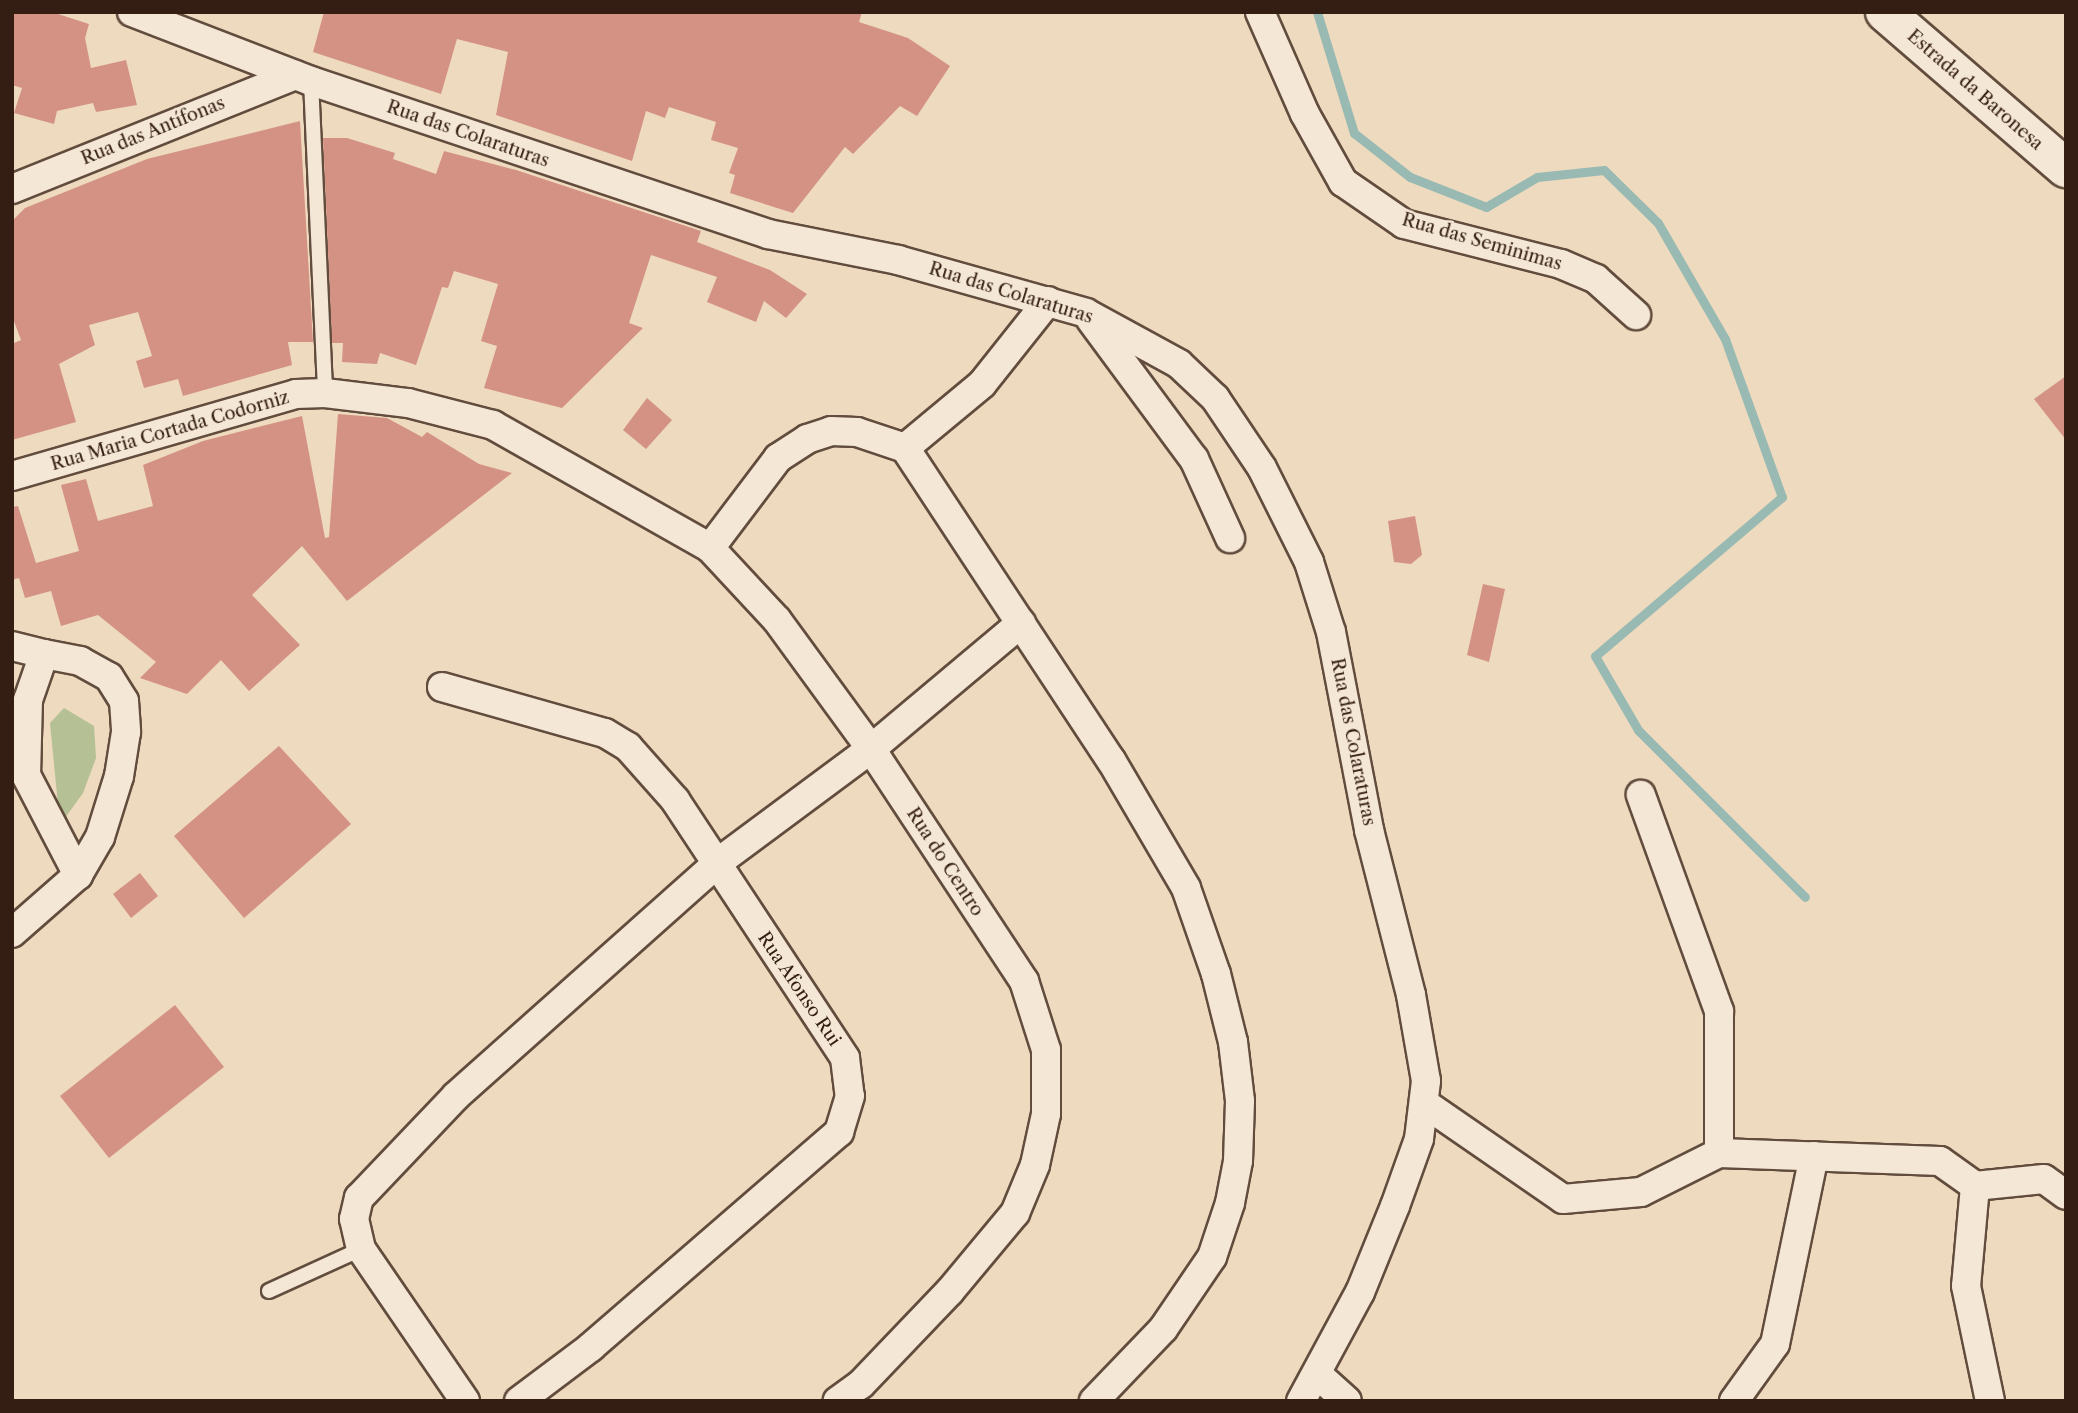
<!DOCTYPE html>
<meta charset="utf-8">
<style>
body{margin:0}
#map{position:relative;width:2078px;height:1413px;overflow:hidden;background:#eedabe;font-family:"Libre Caslon Text",serif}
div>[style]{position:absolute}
.green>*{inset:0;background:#b5c094}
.stream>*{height:9px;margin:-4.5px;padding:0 4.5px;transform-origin:4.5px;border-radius:4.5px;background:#99bab3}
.building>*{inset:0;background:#d49285}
.roads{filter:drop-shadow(2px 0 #624c3d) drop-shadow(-2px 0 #624c3d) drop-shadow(0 2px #624c3d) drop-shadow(0 -2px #624c3d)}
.service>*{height:14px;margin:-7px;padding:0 7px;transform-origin:7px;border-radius:7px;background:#f4e7d5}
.minor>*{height:28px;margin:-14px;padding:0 14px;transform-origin:14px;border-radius:14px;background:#f4e7d5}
.secondary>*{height:38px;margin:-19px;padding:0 19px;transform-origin:19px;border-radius:19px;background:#f4e7d5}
span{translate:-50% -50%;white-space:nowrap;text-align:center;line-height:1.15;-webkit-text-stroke:5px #f4e7d5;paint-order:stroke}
.street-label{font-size:18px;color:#341d12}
.frame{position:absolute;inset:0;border:14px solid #341d12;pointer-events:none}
</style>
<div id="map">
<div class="green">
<div style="clip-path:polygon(64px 708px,94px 726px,96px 758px,83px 793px,60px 825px,50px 723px)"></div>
</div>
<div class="stream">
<div style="left:1317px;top:12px;width:127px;rotate:73deg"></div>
<div style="left:1354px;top:133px;width:71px;rotate:38.2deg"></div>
<div style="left:1410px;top:177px;width:82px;rotate:21.5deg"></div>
<div style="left:1486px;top:207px;width:59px;rotate:-30.5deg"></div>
<div style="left:1537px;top:177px;width:67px;rotate:-6deg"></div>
<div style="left:1604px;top:170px;width:76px;rotate:44.5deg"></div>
<div style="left:1658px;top:223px;width:134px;rotate:60deg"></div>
<div style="left:1725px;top:339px;width:168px;rotate:70.2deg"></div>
<div style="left:1782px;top:497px;width:245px;rotate:139.6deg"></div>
<div style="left:1595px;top:656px;width:86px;rotate:59.8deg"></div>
<div style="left:1638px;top:730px;width:236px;rotate:45deg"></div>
</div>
<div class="building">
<div style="clip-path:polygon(12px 12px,52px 12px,89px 24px,85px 38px,91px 68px,126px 60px,137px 105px,96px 112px,93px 103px,57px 111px,54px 124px,14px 113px,22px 88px,12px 85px)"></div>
<div style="clip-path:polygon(324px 12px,862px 12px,859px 22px,908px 38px,950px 66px,917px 116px,900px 106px,853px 154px,845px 147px,793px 213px,730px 193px,735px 175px,729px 173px,738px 148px,711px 140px,716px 122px,669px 107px,665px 118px,646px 111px,632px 161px,496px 115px,508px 52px,457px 39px,441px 94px,313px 52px)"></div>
<div style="clip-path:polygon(300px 121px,313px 342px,288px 342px,292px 365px,183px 396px,178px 379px,144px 388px,136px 361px,152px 356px,138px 312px,89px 325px,95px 345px,59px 364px,76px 422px,12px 440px,12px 344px,21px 340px,12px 316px,12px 221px,25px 208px,147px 159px)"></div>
<div style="clip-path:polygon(323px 138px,347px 138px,395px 153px,393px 159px,436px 174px,444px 151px,516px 170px,701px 231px,697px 242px,770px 270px,807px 294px,786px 318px,764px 301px,756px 322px,707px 302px,717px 277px,651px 255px,629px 323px,643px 328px,562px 408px,484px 388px,497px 346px,481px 341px,498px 284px,454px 271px,448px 288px,442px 287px,416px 365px,380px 353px,377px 364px,342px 362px,343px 343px,332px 343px)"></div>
<div style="clip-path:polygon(2066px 376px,2066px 440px,2034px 399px)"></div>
<div style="clip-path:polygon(647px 398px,672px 420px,646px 449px,623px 430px)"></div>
<div style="clip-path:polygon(338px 414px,387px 418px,422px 437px,427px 432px,479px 464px,512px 473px,347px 601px,302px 546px,252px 595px,300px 645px,249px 691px,221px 660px,187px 694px,140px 678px,156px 662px,98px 615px,61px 626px,51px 591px,25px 598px,19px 578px,12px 580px,12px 507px,18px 506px,36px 563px,79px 551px,61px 485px,86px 479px,98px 521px,153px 506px,143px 465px,203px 441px,302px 416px,325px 538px,329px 537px)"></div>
<div style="clip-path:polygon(1415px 516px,1422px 555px,1411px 564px,1394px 562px,1388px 521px)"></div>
<div style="clip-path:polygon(1483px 584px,1505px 589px,1489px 662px,1467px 655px)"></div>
<div style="clip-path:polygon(279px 746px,351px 824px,244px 918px,174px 836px)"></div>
<div style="clip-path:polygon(140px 873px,158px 896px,131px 918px,113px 894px)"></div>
<div style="clip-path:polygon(175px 1005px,224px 1067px,109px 1158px,60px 1096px)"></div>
</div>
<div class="roads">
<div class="service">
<div style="left:311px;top:81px;width:312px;rotate:87.4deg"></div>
<div style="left:269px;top:1291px;width:101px;rotate:-24.5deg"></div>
</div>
<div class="minor">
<div style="left:132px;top:12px;width:192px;rotate:21.1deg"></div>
<div style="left:311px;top:81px;width:482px;rotate:18.5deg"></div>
<div style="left:768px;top:234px;width:133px;rotate:11.3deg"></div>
<div style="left:898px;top:260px;width:195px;rotate:15.7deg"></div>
<div style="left:1086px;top:313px;width:106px;rotate:28.7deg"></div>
<div style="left:1179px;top:364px;width:50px;rotate:43.4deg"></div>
<div style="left:1215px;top:398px;width:84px;rotate:56.1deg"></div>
<div style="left:1262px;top:468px;width:105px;rotate:63.4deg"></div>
<div style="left:1309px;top:562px;width:73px;rotate:72.6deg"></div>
<div style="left:1331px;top:632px;width:202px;rotate:79.1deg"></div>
<div style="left:1369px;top:830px;width:170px;rotate:75.7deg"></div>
<div style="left:1411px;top:995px;width:87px;rotate:80.1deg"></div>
<div style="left:1426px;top:1081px;width:58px;rotate:96.9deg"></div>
<div style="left:1419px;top:1139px;width:71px;rotate:109.7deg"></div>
<div style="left:1395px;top:1206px;width:93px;rotate:112.1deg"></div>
<div style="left:1360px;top:1292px;width:124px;rotate:118.4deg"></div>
<div style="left:1260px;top:12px;width:111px;rotate:66.2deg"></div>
<div style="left:1305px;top:114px;width:78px;rotate:60.8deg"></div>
<div style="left:1343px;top:182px;width:74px;rotate:34.5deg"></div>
<div style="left:1404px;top:224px;width:162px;rotate:14.3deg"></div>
<div style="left:1561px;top:264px;width:38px;rotate:23deg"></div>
<div style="left:1596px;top:279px;width:54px;rotate:42deg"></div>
<div style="left:12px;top:189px;width:305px;rotate:-21.9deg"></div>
<div style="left:1091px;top:320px;width:173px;rotate:53.5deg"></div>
<div style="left:1194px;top:459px;width:87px;rotate:65.5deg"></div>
<div style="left:905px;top:448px;width:100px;rotate:-39.7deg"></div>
<div style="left:982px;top:384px;width:106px;rotate:-51.5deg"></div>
<div style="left:12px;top:476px;width:296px;rotate:-16.1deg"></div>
<div style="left:296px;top:394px;width:29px;rotate:-2deg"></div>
<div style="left:325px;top:393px;width:84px;rotate:6.9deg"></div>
<div style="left:408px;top:403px;width:88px;rotate:14.5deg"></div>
<div style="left:493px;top:425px;width:249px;rotate:29.5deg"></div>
<div style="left:710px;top:548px;width:98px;rotate:47.1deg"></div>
<div style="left:777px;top:620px;width:160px;rotate:53.9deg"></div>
<div style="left:871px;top:749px;width:278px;rotate:56.6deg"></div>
<div style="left:1024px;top:981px;width:72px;rotate:72.3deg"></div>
<div style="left:1046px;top:1050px;width:64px;rotate:90deg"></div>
<div style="left:1046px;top:1114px;width:52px;rotate:102.2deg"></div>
<div style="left:1035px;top:1165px;width:52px;rotate:112.6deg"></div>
<div style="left:1015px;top:1213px;width:102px;rotate:129.8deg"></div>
<div style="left:950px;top:1291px;width:129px;rotate:133.7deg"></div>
<div style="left:861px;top:1384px;width:29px;rotate:144deg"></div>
<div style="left:710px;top:548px;width:113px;rotate:-52.9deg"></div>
<div style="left:778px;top:458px;width:35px;rotate:-33deg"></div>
<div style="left:807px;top:439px;width:25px;rotate:-18deg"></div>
<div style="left:831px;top:431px;width:26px;rotate:2deg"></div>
<div style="left:857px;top:432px;width:51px;rotate:18.4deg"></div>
<div style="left:905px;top:448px;width:374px;rotate:56.6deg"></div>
<div style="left:1111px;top:760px;width:148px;rotate:59.6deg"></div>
<div style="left:1186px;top:888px;width:91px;rotate:70.8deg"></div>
<div style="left:1216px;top:974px;width:70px;rotate:76deg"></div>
<div style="left:1233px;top:1042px;width:59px;rotate:83.2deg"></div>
<div style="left:1240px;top:1101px;width:60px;rotate:91.9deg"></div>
<div style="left:1238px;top:1161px;width:43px;rotate:100.8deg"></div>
<div style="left:1230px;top:1203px;width:57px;rotate:108.4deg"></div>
<div style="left:1212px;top:1257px;width:87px;rotate:124.2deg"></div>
<div style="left:1163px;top:1329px;width:100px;rotate:133.8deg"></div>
<div style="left:12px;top:646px;width:33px;rotate:14deg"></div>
<div style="left:44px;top:654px;width:49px;rotate:109.2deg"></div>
<div style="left:28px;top:700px;width:75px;rotate:91.5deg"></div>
<div style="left:26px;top:775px;width:113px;rotate:62.5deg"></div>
<div style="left:78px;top:875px;width:88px;rotate:138.7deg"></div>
<div style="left:44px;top:654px;width:37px;rotate:11deg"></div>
<div style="left:80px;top:661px;width:33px;rotate:29deg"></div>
<div style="left:109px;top:677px;width:28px;rotate:58deg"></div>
<div style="left:124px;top:701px;width:31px;rotate:86deg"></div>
<div style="left:126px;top:732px;width:45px;rotate:99deg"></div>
<div style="left:119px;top:776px;width:64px;rotate:107.3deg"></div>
<div style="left:100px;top:837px;width:44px;rotate:120.1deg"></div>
<div style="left:442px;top:687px;width:169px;rotate:15.8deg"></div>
<div style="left:605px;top:733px;width:27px;rotate:31deg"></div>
<div style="left:628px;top:747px;width:71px;rotate:48.4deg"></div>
<div style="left:675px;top:800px;width:309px;rotate:56.6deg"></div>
<div style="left:845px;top:1058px;width:38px;rotate:83deg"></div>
<div style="left:850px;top:1096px;width:38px;rotate:107deg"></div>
<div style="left:839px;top:1132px;width:328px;rotate:139.1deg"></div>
<div style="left:591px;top:1347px;width:90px;rotate:143.1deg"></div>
<div style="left:1424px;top:1103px;width:169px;rotate:34.6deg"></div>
<div style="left:1563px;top:1199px;width:78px;rotate:-5.1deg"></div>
<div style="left:1641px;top:1192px;width:87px;rotate:-26.6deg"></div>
<div style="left:1719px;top:1153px;width:142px;rotate:-90deg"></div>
<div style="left:1719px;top:1011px;width:230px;rotate:-109.9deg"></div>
<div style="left:1719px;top:1153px;width:221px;rotate:2.1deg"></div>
<div style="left:1940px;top:1161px;width:43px;rotate:35.5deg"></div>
<div style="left:1975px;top:1186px;width:69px;rotate:-5.8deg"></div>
<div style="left:2044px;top:1179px;width:27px;rotate:36deg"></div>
<div style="left:1975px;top:1186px;width:100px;rotate:95.1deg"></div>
<div style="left:1966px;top:1286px;width:117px;rotate:78.2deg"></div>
<div style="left:1317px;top:1374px;width:40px;rotate:42deg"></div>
<div style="left:465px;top:1401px;width:184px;rotate:-124.4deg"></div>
<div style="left:361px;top:1249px;width:31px;rotate:-103deg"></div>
<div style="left:354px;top:1219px;width:22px;rotate:-77deg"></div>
<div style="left:359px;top:1198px;width:141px;rotate:-46.4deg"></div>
<div style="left:456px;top:1096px;width:348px;rotate:-41.7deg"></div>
<div style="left:716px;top:864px;width:193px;rotate:-36.6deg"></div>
<div style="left:871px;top:749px;width:196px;rotate:-40deg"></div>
<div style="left:1734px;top:1401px;width:70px;rotate:-54.3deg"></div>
<div style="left:1775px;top:1344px;width:192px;rotate:-78.3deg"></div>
</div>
<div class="secondary">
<div style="left:1885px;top:12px;width:239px;rotate:40.8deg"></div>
</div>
</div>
<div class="street-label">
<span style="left:1975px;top:90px;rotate:41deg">Estrada da Baronesa</span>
<span style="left:153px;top:131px;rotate:-22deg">Rua das Antífonas</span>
<span style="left:468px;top:134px;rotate:19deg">Rua das Colaraturas</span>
<span style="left:1482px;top:242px;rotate:16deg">Rua das Seminimas</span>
<span style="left:1011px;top:293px;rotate:17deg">Rua das Colaraturas</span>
<span style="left:170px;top:431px;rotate:-16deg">Rua Maria Cortada Codorniz</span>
<span style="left:1353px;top:742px;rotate:79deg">Rua das Colaraturas</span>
<span style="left:945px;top:862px;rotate:57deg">Rua do Centro</span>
<span style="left:799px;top:989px;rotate:56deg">Rua Afonso Rui</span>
</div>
<div class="frame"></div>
</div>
